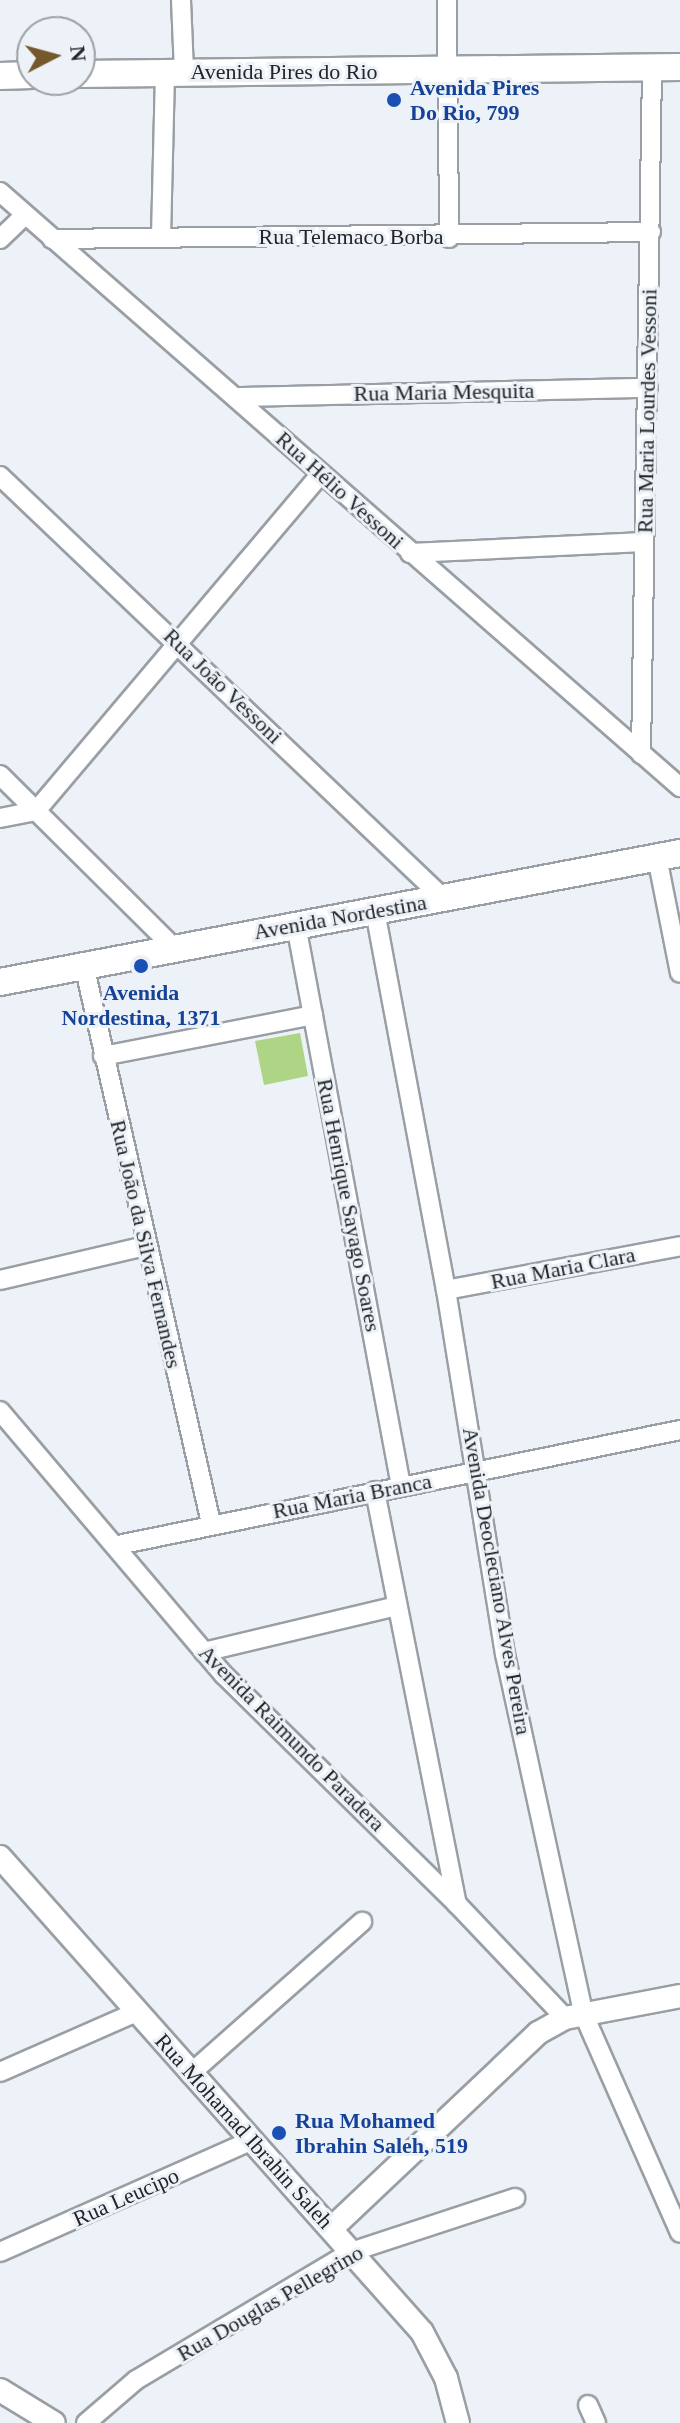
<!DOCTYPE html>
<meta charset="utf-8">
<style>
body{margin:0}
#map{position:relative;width:680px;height:2423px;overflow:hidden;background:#ecf2f7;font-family:"Times New Roman",serif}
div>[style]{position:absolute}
.green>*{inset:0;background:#aed485}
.roads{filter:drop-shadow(2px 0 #999fa4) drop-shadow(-2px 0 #999fa4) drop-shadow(0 2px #999fa4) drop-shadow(0 -2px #999fa4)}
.minor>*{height:18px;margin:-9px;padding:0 9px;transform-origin:9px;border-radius:9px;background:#fff}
.tertiary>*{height:22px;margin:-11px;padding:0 11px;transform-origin:11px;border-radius:11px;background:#fff}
.secondary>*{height:26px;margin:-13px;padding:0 13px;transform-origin:13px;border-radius:13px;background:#fff}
.dots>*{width:22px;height:22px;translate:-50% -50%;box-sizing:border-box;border:4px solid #ecf2f7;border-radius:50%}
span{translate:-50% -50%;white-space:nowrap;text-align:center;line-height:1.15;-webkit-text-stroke:6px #ecf2f7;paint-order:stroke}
.street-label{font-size:22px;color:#232527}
.transit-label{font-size:22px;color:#164399;font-weight:700}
.left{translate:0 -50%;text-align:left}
.north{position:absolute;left:16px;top:16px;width:80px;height:80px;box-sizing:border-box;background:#ecf2f7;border:2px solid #9ca0a4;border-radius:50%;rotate:84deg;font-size:22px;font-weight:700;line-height:32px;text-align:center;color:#232527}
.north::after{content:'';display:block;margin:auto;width:28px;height:36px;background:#75592c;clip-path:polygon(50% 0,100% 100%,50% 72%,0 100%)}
</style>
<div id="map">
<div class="green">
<div style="clip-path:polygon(300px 1033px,308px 1076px,264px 1085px,255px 1041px)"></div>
</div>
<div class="roads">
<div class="minor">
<div style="left:181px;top:0;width:72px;rotate:87.6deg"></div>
<div style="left:447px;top:0;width:238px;rotate:89.5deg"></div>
<div style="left:0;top:192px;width:904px;rotate:41.19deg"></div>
<div style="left:161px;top:237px;width:164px;rotate:-88.6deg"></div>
<div style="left:0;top:239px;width:35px;rotate:-44deg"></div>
<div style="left:52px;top:239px;width:599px;rotate:-0.67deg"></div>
<div style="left:239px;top:397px;width:409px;rotate:-1.3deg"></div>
<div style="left:0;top:476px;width:613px;rotate:43.61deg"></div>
<div style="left:410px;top:553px;width:234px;rotate:-2.7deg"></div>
<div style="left:641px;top:754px;width:686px;rotate:-89.08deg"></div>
<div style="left:0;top:775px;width:244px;rotate:44.8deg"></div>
<div style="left:0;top:818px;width:37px;rotate:-11deg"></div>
<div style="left:36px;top:811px;width:441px;rotate:-49.8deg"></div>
<div style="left:657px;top:857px;width:118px;rotate:78.8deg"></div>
<div style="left:375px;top:911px;width:386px;rotate:79.4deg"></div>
<div style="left:446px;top:1290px;width:369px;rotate:80.8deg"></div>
<div style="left:505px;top:1654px;width:370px;rotate:77.7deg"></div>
<div style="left:584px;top:2015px;width:238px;rotate:66.2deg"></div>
<div style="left:296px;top:925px;width:571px;rotate:79.4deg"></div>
<div style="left:84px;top:965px;width:572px;rotate:77.18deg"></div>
<div style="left:103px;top:1056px;width:214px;rotate:-11deg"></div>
<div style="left:0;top:1280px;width:149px;rotate:-13.2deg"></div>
<div style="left:446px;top:1290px;width:238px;rotate:-10.6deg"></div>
<div style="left:0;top:1411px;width:346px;rotate:49.7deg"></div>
<div style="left:224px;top:1675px;width:327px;rotate:44.5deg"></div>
<div style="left:457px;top:1904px;width:157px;rotate:46.5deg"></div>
<div style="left:375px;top:1491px;width:421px;rotate:78.8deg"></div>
<div style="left:118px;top:1545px;width:574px;rotate:-11.56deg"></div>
<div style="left:204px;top:1652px;width:198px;rotate:-13.4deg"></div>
<div style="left:0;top:2072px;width:150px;rotate:-23.7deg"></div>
<div style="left:190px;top:2074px;width:230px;rotate:-41.5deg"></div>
<div style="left:0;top:2252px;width:274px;rotate:-23.9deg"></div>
<div style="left:588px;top:2405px;width:20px;rotate:66deg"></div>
<div style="left:86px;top:2423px;width:66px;rotate:-40.7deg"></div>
<div style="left:136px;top:2380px;width:250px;rotate:-30.8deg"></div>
<div style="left:351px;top:2252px;width:173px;rotate:-18.2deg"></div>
</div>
<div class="tertiary">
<div style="left:0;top:1857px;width:635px;rotate:48.38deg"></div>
<div style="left:422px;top:2332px;width:52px;rotate:62.4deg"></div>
<div style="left:446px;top:2378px;width:47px;rotate:75.1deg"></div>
<div style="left:332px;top:2228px;width:284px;rotate:-43.4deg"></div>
<div style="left:538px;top:2033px;width:31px;rotate:-29deg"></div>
<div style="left:565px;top:2018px;width:117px;rotate:-10.8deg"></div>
<div style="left:0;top:2390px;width:63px;rotate:31.4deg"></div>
</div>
<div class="secondary">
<div style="left:80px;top:74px;width:600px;rotate:-0.67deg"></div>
<div style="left:0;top:76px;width:32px;rotate:-2deg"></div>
<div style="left:0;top:982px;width:692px;rotate:-10.74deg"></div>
</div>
</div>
<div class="dots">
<div style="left:394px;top:100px;background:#1a4fb4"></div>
<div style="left:141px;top:966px;background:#1a4fb4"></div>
<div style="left:279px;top:2133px;background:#1a4fb4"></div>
</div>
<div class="street-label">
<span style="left:284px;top:72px">Avenida Pires do Rio</span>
<span style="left:351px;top:237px">Rua Telemaco Borba</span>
<span style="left:444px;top:392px;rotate:-1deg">Rua Maria Mesquita</span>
<span style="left:647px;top:411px;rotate:-89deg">Rua Maria Lourdes Vessoni</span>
<span style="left:340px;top:490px;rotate:42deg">Rua Hélio Vessoni</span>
<span style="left:223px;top:686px;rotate:44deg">Rua João Vessoni</span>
<span style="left:340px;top:917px;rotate:-10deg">Avenida Nordestina</span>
<span style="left:349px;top:1205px;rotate:79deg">Rua Henrique Sayago Soares</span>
<span style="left:146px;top:1244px;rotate:77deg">Rua João da Silva Fernandes</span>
<span style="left:563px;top:1268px;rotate:-11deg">Rua Maria Clara</span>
<span style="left:352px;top:1496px;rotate:-11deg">Rua Maria Branca</span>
<span style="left:497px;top:1581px;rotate:80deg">Avenida Deocleciano Alves Pereira</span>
<span style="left:292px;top:1738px;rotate:45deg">Avenida Raimundo Paradera</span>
<span style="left:244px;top:2131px;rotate:48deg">Rua Mohamad Ibrahin Saleh</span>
<span style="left:126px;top:2197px;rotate:-24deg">Rua Leucipo</span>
<span style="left:270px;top:2303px;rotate:-30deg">Rua Douglas Pellegrino</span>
</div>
<div class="transit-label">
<span class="left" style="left:410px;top:100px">Avenida Pires<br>Do Rio, 799</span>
<span style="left:141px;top:1005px">Avenida<br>Nordestina, 1371</span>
<span class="left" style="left:295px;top:2133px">Rua Mohamed<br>Ibrahin Saleh, 519</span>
</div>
<div class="north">N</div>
</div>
